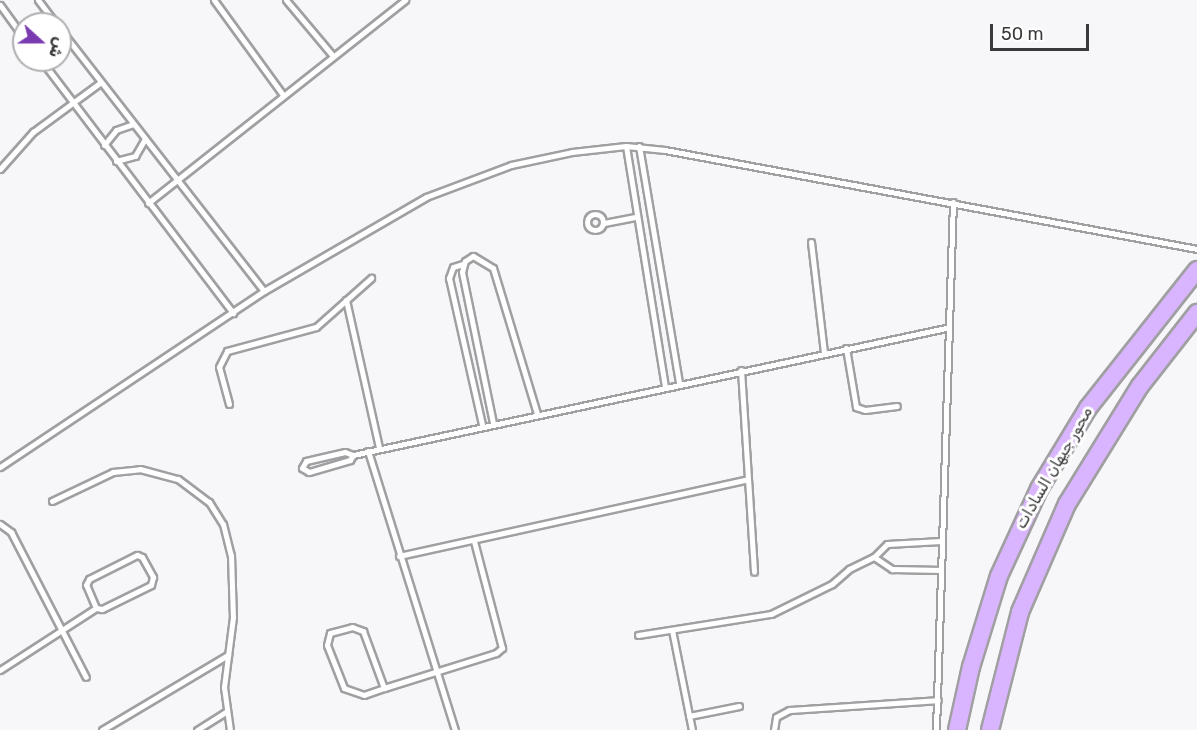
<!DOCTYPE html>
<meta charset="utf-8">
<style>
body{margin:0}
#map{position:relative;width:1197px;height:730px;overflow:hidden;background:#f7f6f9;font-family:Rubik,"Noto Naskh Arabic",sans-serif}
div>[style]{position:absolute}
.roads{filter:drop-shadow(2px 0 #a09fa2) drop-shadow(-2px 0 #a09fa2) drop-shadow(0 2px #a09fa2) drop-shadow(0 -2px #a09fa2)}
.service>*{height:5px;margin:-2.5px;padding:0 2.5px;transform-origin:2.5px;border-radius:2.5px;background:#fff}
.service>.ring{margin:-2.5px;padding:0;box-sizing:content-box;background:none;border:5px solid #fff;border-radius:50%}
.primary>*{height:16px;margin:-8px;padding:0 8px;transform-origin:8px;border-radius:8px;background:#dab5ff}
span{translate:-50% -50%;white-space:nowrap;text-align:center;line-height:1.15;-webkit-text-stroke:6px #fff;paint-order:stroke}
.street-label{font-size:16px;color:#3b3a3b}
.north{position:absolute;left:12px;top:12px;width:60px;height:60px;box-sizing:border-box;background:#fff;border:2px solid #b1b0b1;border-radius:50%;rotate:111deg;font-size:16px;font-weight:700;line-height:24px;text-align:center;color:#3b3a3b}
.north::after{content:'';display:block;margin:auto;width:21px;height:27px;background:#7a3bb0;clip-path:polygon(50% 0,100% 100%,50% 72%,0 100%)}
.scale{position:absolute;left:990px;top:24px;width:99px;height:27px;box-sizing:border-box;border:3px solid #3b3a3b;border-top:0;padding-left:8px;font-size:18px;line-height:21px;white-space:nowrap;color:#3b3a3b;-webkit-text-stroke:4px #fff;paint-order:stroke}
</style>
<div id="map">
<div class="roads">
<div class="service">
<div style="left:38px;top:0;width:30px;rotate:53deg"></div>
<div style="left:214px;top:0;width:117px;rotate:54deg"></div>
<div style="left:286px;top:0;width:73px;rotate:50deg"></div>
<div style="left:0;top:5px;width:41px;rotate:54deg"></div>
<div style="left:60px;top:29px;width:332px;rotate:52.1deg"></div>
<div style="left:41px;top:60px;width:318px;rotate:52.8deg"></div>
<div style="left:104px;top:145px;width:19px;rotate:-51deg"></div>
<div style="left:116px;top:130px;width:18px;rotate:-19deg"></div>
<div style="left:626px;top:146px;width:243px;rotate:80.8deg"></div>
<div style="left:639px;top:146px;width:240px;rotate:80.4deg"></div>
<div style="left:116px;top:161px;width:20px;rotate:-15deg"></div>
<div style="left:135px;top:156px;width:20px;rotate:-60deg"></div>
<div style="left:0;top:169px;width:50px;rotate:-48.3deg"></div>
<div style="left:33px;top:132px;width:84px;rotate:-36.3deg"></div>
<div style="left:148px;top:203px;width:328px;rotate:-38.3deg"></div>
<div class="ring" style="left:587px;top:214px;width:11px;height:11px"></div>
<div style="left:604px;top:223px;width:33px;rotate:-11deg"></div>
<div style="left:811px;top:242px;width:112px;rotate:83.3deg"></div>
<div style="left:463px;top:264px;width:10px;rotate:163deg"></div>
<div style="left:453px;top:267px;width:12px;rotate:110deg"></div>
<div style="left:449px;top:278px;width:151px;rotate:77.3deg"></div>
<div style="left:346px;top:300px;width:152px;rotate:77.4deg"></div>
<div style="left:846px;top:348px;width:60px;rotate:80.4deg"></div>
<div style="left:856px;top:407px;width:9px;rotate:18deg"></div>
<div style="left:865px;top:410px;width:32px;rotate:-7deg"></div>
<div style="left:741px;top:370px;width:202px;rotate:86.3deg"></div>
<div style="left:229px;top:404px;width:38px;rotate:-105deg"></div>
<div style="left:219px;top:367px;width:18px;rotate:-63deg"></div>
<div style="left:227px;top:351px;width:92px;rotate:-15.1deg"></div>
<div style="left:316px;top:327px;width:74px;rotate:-41.7deg"></div>
<div style="left:493px;top:423px;width:154px;rotate:-101.6deg"></div>
<div style="left:462px;top:272px;width:11px;rotate:-75deg"></div>
<div style="left:465px;top:261px;width:9px;rotate:-32deg"></div>
<div style="left:473px;top:256px;width:23px;rotate:31deg"></div>
<div style="left:493px;top:268px;width:152px;rotate:73.2deg"></div>
<div style="left:368px;top:451px;width:292px;rotate:72.7deg"></div>
<div style="left:345px;top:452px;width:9px;rotate:21deg"></div>
<div style="left:353px;top:455px;width:6px;rotate:121deg"></div>
<div style="left:350px;top:460px;width:43px;rotate:163.7deg"></div>
<div style="left:309px;top:472px;width:8px;rotate:-150deg"></div>
<div style="left:302px;top:468px;width:8px;rotate:-60deg"></div>
<div style="left:306px;top:461px;width:40px;rotate:-13deg"></div>
<div style="left:353px;top:455px;width:606px;rotate:-12.09deg"></div>
<div style="left:0;top:467px;width:317px;rotate:-33.7deg"></div>
<div style="left:264px;top:291px;width:187px;rotate:-30.1deg"></div>
<div style="left:426px;top:197px;width:91px;rotate:-20.6deg"></div>
<div style="left:511px;top:165px;width:62px;rotate:-12deg"></div>
<div style="left:572px;top:152px;width:54px;rotate:-6.3deg"></div>
<div style="left:626px;top:146px;width:39px;rotate:6deg"></div>
<div style="left:665px;top:150px;width:541px;rotate:10.54deg"></div>
<div style="left:52px;top:501px;width:68px;rotate:-25.4deg"></div>
<div style="left:113px;top:472px;width:27px;rotate:-6deg"></div>
<div style="left:140px;top:469px;width:39px;rotate:15deg"></div>
<div style="left:178px;top:479px;width:39px;rotate:37deg"></div>
<div style="left:209px;top:502px;width:26px;rotate:58deg"></div>
<div style="left:223px;top:524px;width:32px;rotate:76deg"></div>
<div style="left:231px;top:555px;width:62px;rotate:88.2deg"></div>
<div style="left:233px;top:617px;width:71px;rotate:97.3deg"></div>
<div style="left:224px;top:687px;width:43px;rotate:82.1deg"></div>
<div style="left:0;top:524px;width:14px;rotate:36deg"></div>
<div style="left:11px;top:532px;width:163px;rotate:62.7deg"></div>
<div style="left:137px;top:555px;width:5px;rotate:22deg"></div>
<div style="left:142px;top:557px;width:23px;rotate:61deg"></div>
<div style="left:153px;top:577px;width:8px;rotate:104deg"></div>
<div style="left:151px;top:585px;width:55px;rotate:153.9deg"></div>
<div style="left:102px;top:609px;width:6px;rotate:-171deg"></div>
<div style="left:96px;top:608px;width:25px;rotate:-113deg"></div>
<div style="left:86px;top:585px;width:7px;rotate:-63deg"></div>
<div style="left:89px;top:579px;width:54px;rotate:-26.6deg"></div>
<div style="left:399px;top:556px;width:357px;rotate:-12.4deg"></div>
<div style="left:874px;top:557px;width:22px;rotate:34deg"></div>
<div style="left:892px;top:569px;width:49px;rotate:1.2deg"></div>
<div style="left:352px;top:627px;width:12px;rotate:20deg"></div>
<div style="left:363px;top:631px;width:61px;rotate:69.8deg"></div>
<div style="left:384px;top:688px;width:21px;rotate:161deg"></div>
<div style="left:364px;top:695px;width:21px;rotate:-161deg"></div>
<div style="left:344px;top:688px;width:46px;rotate:-111.6deg"></div>
<div style="left:327px;top:645px;width:12px;rotate:-76deg"></div>
<div style="left:330px;top:633px;width:23px;rotate:-15deg"></div>
<div style="left:672px;top:630px;width:102px;rotate:78.7deg"></div>
<div style="left:638px;top:635px;width:135px;rotate:-9deg"></div>
<div style="left:771px;top:614px;width:68px;rotate:-26.2deg"></div>
<div style="left:832px;top:584px;width:23px;rotate:-41deg"></div>
<div style="left:849px;top:569px;width:28px;rotate:-26deg"></div>
<div style="left:874px;top:557px;width:18px;rotate:-45deg"></div>
<div style="left:887px;top:544px;width:54px;rotate:-3.2deg"></div>
<div style="left:0;top:670px;width:114px;rotate:-32.9deg"></div>
<div style="left:384px;top:688px;width:117px;rotate:-17.4deg"></div>
<div style="left:496px;top:653px;width:8px;rotate:-40deg"></div>
<div style="left:502px;top:648px;width:111px;rotate:-104.7deg"></div>
<div style="left:689px;top:716px;width:51px;rotate:-11.3deg"></div>
<div style="left:102px;top:730px;width:147px;rotate:-30.8deg"></div>
<div style="left:197px;top:730px;width:34px;rotate:-32deg"></div>
<div style="left:774px;top:730px;width:13px;rotate:-81deg"></div>
<div style="left:776px;top:717px;width:15px;rotate:-28deg"></div>
<div style="left:789px;top:710px;width:149px;rotate:-3.8deg"></div>
<div style="left:936px;top:730px;width:528px;rotate:-88.16deg"></div>
</div>
<div class="primary">
<div style="left:957px;top:730px;width:65px;rotate:-77.5deg"></div>
<div style="left:971px;top:667px;width:95px;rotate:-72.9deg"></div>
<div style="left:999px;top:576px;width:96px;rotate:-65.3deg"></div>
<div style="left:1039px;top:489px;width:95px;rotate:-58.8deg"></div>
<div style="left:1088px;top:408px;width:176px;rotate:-51.7deg"></div>
<div style="left:990px;top:730px;width:122px;rotate:-75.7deg"></div>
<div style="left:1020px;top:612px;width:118px;rotate:-66.5deg"></div>
<div style="left:1067px;top:504px;width:139px;rotate:-58.3deg"></div>
<div style="left:1140px;top:386px;width:93px;rotate:-52deg"></div>
</div>
</div>
<div class="street-label">
<span style="left:1054px;top:468px;rotate:-60deg">محور جيهان السادات</span>
</div>
<div class="north">ش</div>
<div class="scale">50 m</div>
</div>
